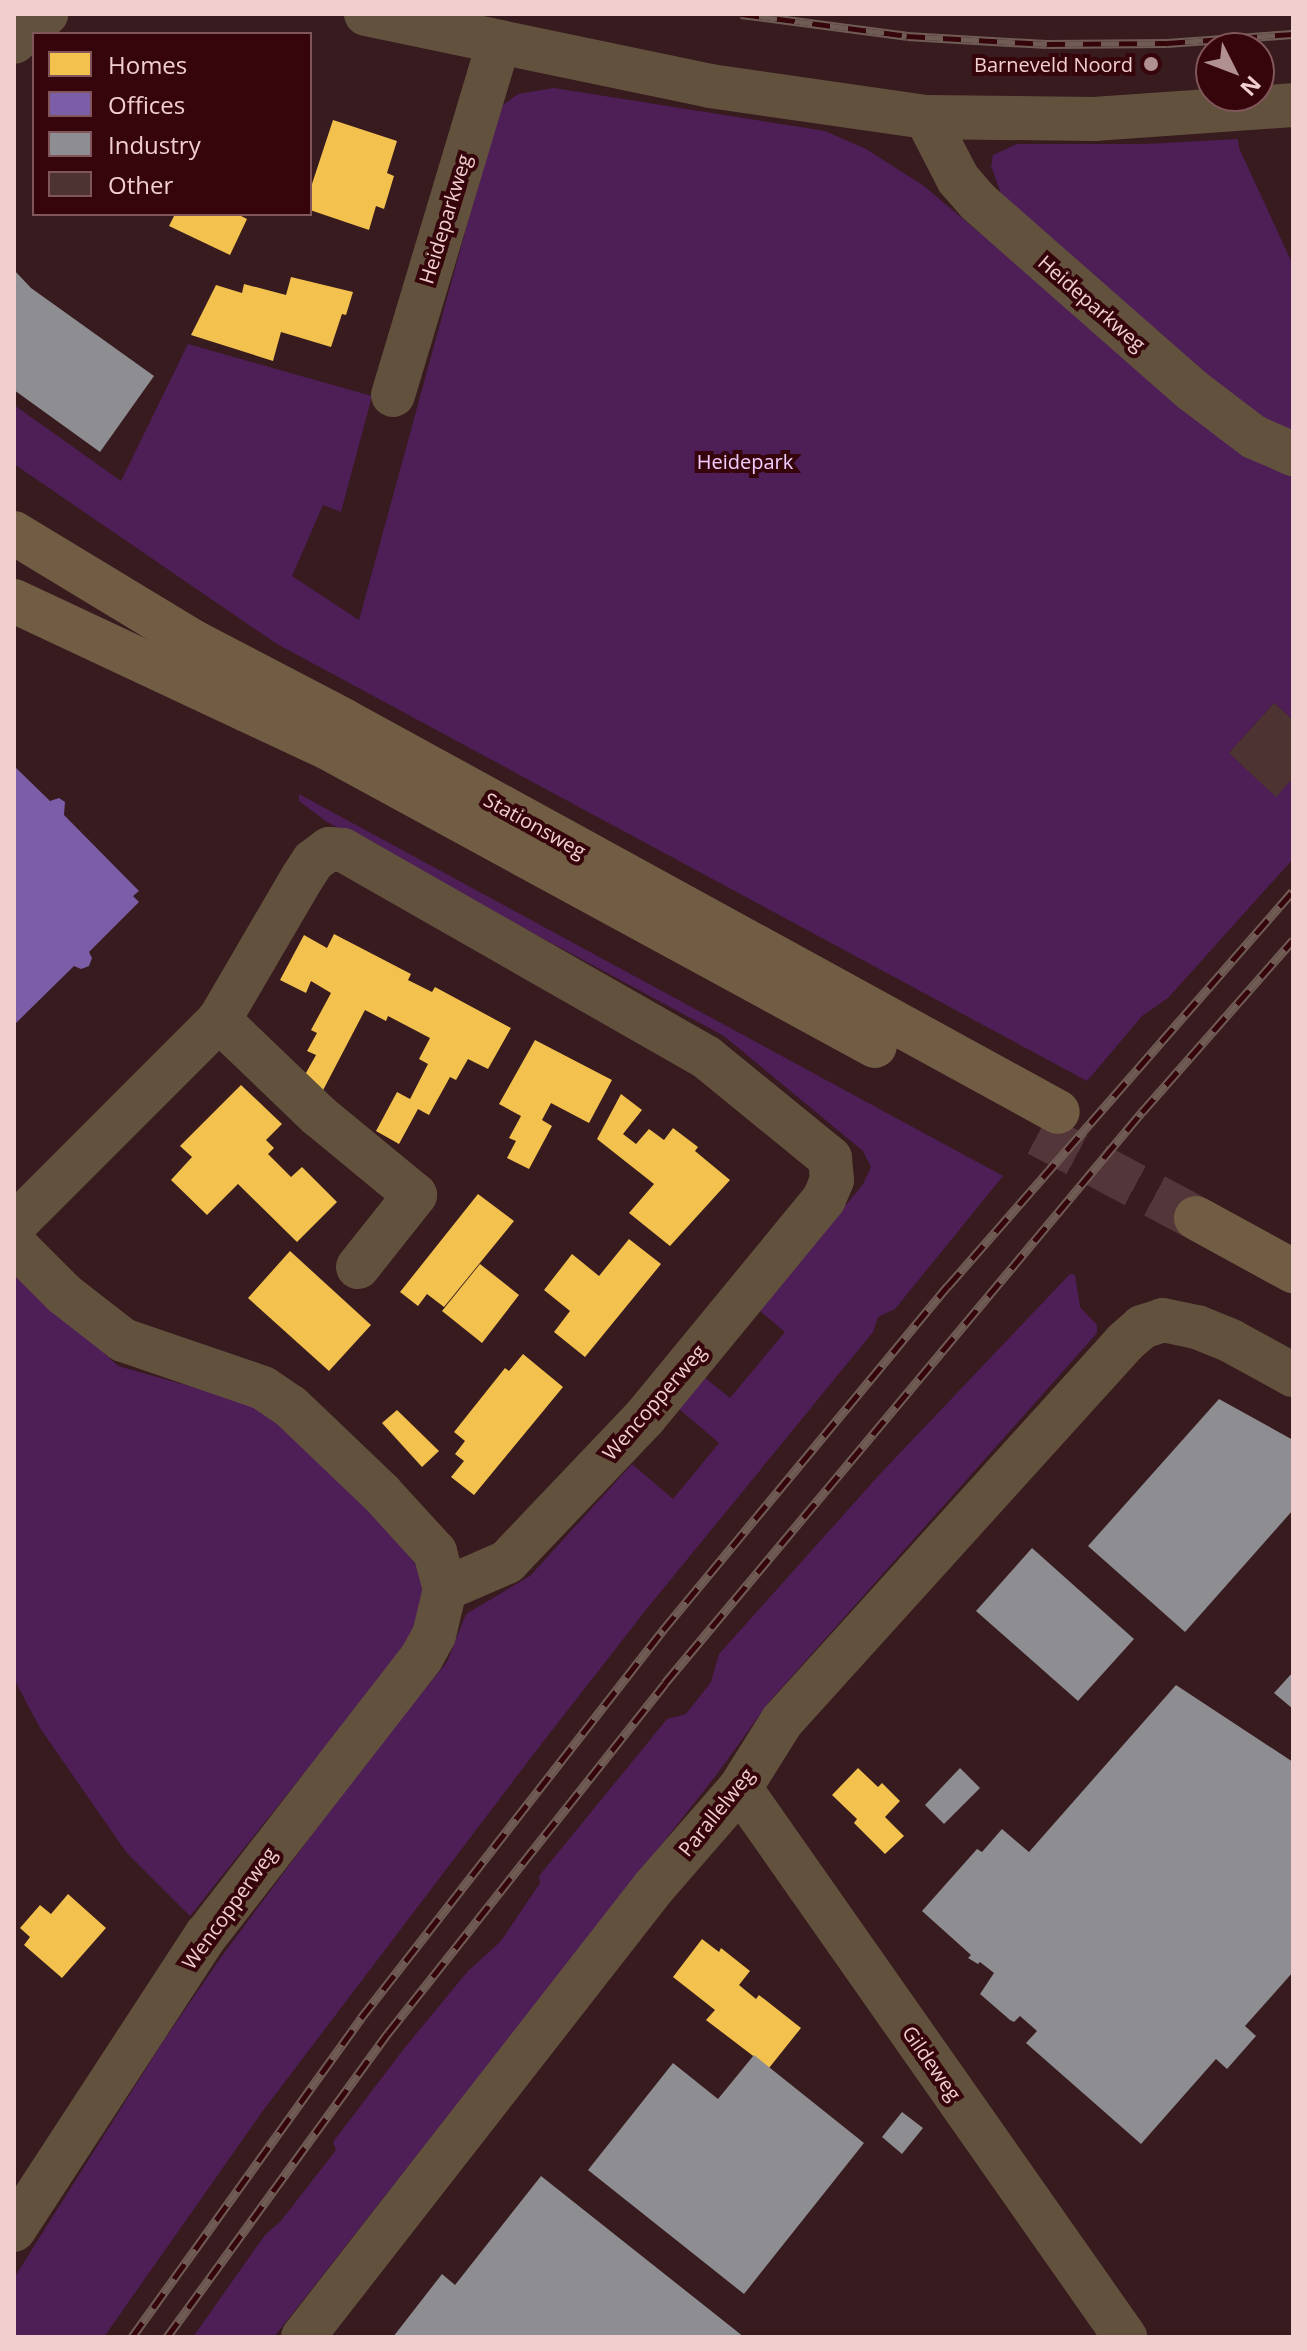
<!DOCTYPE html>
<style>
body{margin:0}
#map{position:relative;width:1307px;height:2351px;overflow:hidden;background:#371b1e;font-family:"Open Sans",sans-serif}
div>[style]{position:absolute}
.green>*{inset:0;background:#4e1e57}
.homes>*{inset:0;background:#f2c14e}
.offices>*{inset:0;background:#7b5ea7}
.industry>*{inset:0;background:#8d8d92}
.building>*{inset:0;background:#4d3432}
.major-tunnel>*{height:44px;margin-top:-22px;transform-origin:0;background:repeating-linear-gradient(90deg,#533639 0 44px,transparent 0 66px)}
.minor>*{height:44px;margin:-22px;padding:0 22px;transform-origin:22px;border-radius:22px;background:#62523d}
.major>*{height:44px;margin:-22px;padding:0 22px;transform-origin:22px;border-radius:22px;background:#715c44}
.rail>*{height:9px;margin-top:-4.5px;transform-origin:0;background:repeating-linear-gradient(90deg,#36050c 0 18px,#705c55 0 36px);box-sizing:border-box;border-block:2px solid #705c55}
.dots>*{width:22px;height:22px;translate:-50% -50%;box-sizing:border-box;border:4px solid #36050c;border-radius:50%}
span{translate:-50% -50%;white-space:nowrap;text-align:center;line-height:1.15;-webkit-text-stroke:8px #36050c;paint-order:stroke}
.poi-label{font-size:20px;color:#f1cfcf}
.right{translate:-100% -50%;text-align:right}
.street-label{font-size:20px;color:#f1cfcf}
.park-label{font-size:20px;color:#f2ccfd}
.frame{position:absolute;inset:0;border:16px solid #f1cfcf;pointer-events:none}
.legend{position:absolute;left:32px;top:32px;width:280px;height:184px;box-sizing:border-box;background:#36050c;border:2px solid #81565a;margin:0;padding:10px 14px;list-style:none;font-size:24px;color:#f1cfcf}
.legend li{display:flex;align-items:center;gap:16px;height:40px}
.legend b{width:40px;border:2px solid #81565a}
.north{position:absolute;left:1195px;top:32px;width:80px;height:80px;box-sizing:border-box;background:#36050c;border:2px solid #81565a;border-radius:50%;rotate:132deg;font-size:22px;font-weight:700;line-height:32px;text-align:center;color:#f1cfcf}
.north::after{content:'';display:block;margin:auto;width:28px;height:36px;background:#b09091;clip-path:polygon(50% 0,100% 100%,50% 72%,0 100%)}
</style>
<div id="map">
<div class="green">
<div style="clip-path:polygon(554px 88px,825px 131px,866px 149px,924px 186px,981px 234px,1293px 469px,1293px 720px,1274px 703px,1229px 753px,1276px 796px,1293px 778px,1293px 859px,1168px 998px,1142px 1016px,1087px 1081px,277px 644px,14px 464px,14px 405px,121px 481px,188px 344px,372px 396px,341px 512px,323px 505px,292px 576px,359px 620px,499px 108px,518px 94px)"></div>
<div style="clip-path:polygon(1238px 139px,1239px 148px,1293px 265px,1293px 439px,1278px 435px,1006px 207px,991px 166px,993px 155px,1017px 144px,1146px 144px)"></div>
<div style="clip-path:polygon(299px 794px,1003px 1176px,895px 1309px,878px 1317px,873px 1332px,645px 1611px,539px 1747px,262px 2112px,104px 2337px,14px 2337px,14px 2278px,164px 2040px,222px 1956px,371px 1755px,447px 1662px,466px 1614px,530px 1576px,632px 1464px,673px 1499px,719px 1443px,679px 1409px,705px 1378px,730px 1398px,785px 1332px,760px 1311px,863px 1184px,871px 1167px,863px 1151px,724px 1036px,327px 822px,299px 801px)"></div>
<div style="clip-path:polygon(14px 1270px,118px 1366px,253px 1404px,279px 1424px,400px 1537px,426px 1584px,412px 1638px,190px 1916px,126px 1852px,40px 1728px,14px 1679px)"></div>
<div style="clip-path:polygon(1070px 1274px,1075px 1275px,1080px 1307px,1097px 1325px,1097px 1333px,769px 1702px,717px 1774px,274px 2337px,193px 2337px,265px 2235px,280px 2222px,336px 2150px,333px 2142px,406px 2046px,468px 1971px,501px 1941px,540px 1883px,539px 1876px,667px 1719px,686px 1714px,711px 1682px,719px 1654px,880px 1474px)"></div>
</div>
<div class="homes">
<div style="clip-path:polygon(333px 120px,397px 141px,387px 173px,394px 176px,384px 209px,376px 206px,369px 230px,310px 210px,310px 190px)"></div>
<div style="clip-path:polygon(175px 214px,237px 214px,247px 219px,230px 255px,169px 226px)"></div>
<div style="clip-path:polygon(291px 277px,353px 292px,346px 315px,342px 314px,331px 347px,281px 332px,273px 361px,191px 335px,216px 285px,242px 293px,244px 284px,286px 295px)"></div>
<div style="clip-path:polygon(334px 934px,411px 974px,408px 980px,432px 992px,435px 987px,511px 1028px,488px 1069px,468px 1059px,456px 1080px,450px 1077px,429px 1115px,418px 1109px,399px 1144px,376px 1131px,397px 1092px,410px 1099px,428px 1064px,419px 1059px,430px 1038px,388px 1016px,386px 1021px,365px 1010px,320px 1096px,302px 1080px,316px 1055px,307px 1051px,317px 1033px,311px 1030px,331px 993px,311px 981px,306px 993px,280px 980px,304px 935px,327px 948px)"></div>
<div style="clip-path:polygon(535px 1040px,612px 1080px,589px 1123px,551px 1103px,542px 1120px,552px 1126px,529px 1169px,507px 1158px,516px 1141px,509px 1138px,521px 1116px,499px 1104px)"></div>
<div style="clip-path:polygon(241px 1085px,282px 1124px,266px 1140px,274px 1148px,268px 1154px,291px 1177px,302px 1167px,337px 1202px,297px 1242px,238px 1184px,207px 1215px,171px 1180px,192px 1157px,180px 1146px)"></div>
<div style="clip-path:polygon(621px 1094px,642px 1110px,623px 1134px,636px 1144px,649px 1129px,664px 1140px,673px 1128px,698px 1147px,695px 1151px,730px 1180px,670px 1246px,629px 1213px,654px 1184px,597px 1139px)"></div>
<div style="clip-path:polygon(478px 1194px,514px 1221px,444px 1307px,427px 1294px,418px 1306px,400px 1292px)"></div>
<div style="clip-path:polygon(629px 1239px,661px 1264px,585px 1357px,554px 1332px,570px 1311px,544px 1290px,572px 1254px,599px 1276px)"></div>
<div style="clip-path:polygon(290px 1251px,371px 1325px,329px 1371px,248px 1298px)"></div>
<div style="clip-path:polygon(480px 1264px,519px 1295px,482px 1343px,442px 1311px)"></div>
<div style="clip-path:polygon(523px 1354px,563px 1387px,474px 1495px,451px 1477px,464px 1461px,455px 1454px,465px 1441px,454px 1432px,505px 1368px,509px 1371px)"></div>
<div style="clip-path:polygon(397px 1410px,439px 1451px,422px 1467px,382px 1423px)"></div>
<div style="clip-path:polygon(858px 1768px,878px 1787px,882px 1783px,900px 1801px,885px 1817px,904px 1836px,885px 1854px,854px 1823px,857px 1819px,832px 1795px)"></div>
<div style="clip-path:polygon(68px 1894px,106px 1928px,62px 1978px,24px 1945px,30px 1937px,20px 1928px,40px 1905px,51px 1914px)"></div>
<div style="clip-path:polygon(702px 1939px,719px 1952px,721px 1948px,750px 1971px,739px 1985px,756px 1999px,759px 1995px,801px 2028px,769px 2068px,706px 2020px,715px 2010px,673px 1977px)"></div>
</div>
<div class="offices">
<div style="clip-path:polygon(14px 766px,50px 801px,59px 798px,65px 802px,64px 815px,139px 891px,133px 896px,139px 902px,89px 952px,92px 958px,89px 966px,81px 969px,74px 966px,16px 1023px)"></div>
</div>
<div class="industry">
<div style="clip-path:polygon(14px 270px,31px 288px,154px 376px,100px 452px,14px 390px)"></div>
<div style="clip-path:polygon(1219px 1399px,1293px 1440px,1293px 1510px,1185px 1632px,1088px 1546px)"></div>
<div style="clip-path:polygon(1032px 1548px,1134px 1639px,1078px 1701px,976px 1611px)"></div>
<div style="clip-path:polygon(1293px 1672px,1293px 1709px,1274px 1693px)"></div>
<div style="clip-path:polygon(1176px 1685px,1293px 1762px,1293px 1972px,1245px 2026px,1256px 2036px,1227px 2069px,1216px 2059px,1141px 2144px,1026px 2043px,1037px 2031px,1020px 2016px,1014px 2022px,1010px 2020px,980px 1994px,994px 1973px,980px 1962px,978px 1964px,968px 1958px,971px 1955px,922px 1911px,977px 1849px,982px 1852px,1002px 1829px,1029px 1852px)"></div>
<div style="clip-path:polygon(960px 1768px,980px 1788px,944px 1824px,925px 1805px)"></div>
<div style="clip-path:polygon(754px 2055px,864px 2143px,744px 2294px,588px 2170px,673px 2063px,718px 2099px)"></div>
<div style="clip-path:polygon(902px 2112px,923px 2128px,902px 2154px,882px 2137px)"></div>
<div style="clip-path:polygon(541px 2176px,744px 2337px,393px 2337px,442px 2274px,455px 2285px)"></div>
</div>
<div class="building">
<div style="clip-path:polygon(1274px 703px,1293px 720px,1293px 778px,1276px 797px,1229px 753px)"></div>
</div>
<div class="major-tunnel">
<div style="left:1038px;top:1134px;width:179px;rotate:28deg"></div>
</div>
<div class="minor">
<div style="left:366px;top:14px;width:351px;rotate:11.8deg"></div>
<div style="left:710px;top:86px;width:218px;rotate:8.2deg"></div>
<div style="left:926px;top:117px;width:168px;rotate:0.7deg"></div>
<div style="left:1094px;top:119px;width:199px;rotate:-4deg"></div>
<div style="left:14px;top:42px;width:43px;rotate:-41.2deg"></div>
<div style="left:926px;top:117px;width:70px;rotate:62.7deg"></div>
<div style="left:958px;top:179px;width:30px;rotate:49deg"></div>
<div style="left:978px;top:202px;width:285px;rotate:41.3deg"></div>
<div style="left:1192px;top:390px;width:78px;rotate:37.2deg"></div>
<div style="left:1254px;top:437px;width:43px;rotate:23.6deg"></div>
<div style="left:393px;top:395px;width:366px;rotate:-73.3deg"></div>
<div style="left:14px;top:1225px;width:290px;rotate:-45deg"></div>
<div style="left:14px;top:1244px;width:71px;rotate:45deg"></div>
<div style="left:64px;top:1294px;width:75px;rotate:37.9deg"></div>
<div style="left:123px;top:1340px;width:148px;rotate:18.9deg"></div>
<div style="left:263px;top:1388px;width:32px;rotate:34deg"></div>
<div style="left:290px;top:1406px;width:127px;rotate:43.7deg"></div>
<div style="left:382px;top:1494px;width:79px;rotate:47.6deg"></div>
<div style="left:435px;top:1552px;width:38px;rotate:75deg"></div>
<div style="left:445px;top:1589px;width:47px;rotate:103.4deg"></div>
<div style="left:434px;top:1635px;width:25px;rotate:119deg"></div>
<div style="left:422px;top:1657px;width:352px;rotate:127.8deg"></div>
<div style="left:206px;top:1935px;width:352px;rotate:123.1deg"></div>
<div style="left:358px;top:1267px;width:92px;rotate:-51.6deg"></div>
<div style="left:415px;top:1195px;width:124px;rotate:-140.5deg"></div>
<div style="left:319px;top:1116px;width:139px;rotate:-136.2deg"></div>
<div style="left:219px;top:1020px;width:164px;rotate:-59.7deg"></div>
<div style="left:302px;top:878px;width:20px;rotate:-57deg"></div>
<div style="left:313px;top:861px;width:20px;rotate:-37deg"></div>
<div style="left:329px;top:849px;width:14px;rotate:4deg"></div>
<div style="left:343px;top:850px;width:418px;rotate:29.7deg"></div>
<div style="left:706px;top:1057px;width:160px;rotate:39.2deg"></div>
<div style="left:830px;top:1158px;width:22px;rotate:85deg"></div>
<div style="left:832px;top:1180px;width:21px;rotate:113deg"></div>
<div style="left:824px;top:1199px;width:282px;rotate:129.4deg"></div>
<div style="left:645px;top:1417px;width:200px;rotate:133.6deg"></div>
<div style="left:507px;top:1562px;width:68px;rotate:156.5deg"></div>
<div style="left:740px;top:1788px;width:671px;rotate:54.96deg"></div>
<div style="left:303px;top:2337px;width:569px;rotate:-52.06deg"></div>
<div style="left:653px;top:1888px;width:133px;rotate:-49deg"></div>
<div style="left:740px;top:1788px;width:79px;rotate:-57.9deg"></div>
<div style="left:782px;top:1721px;width:511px;rotate:-47.85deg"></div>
<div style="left:1125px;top:1342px;width:23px;rotate:-41deg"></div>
<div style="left:1142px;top:1327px;width:22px;rotate:-18deg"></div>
<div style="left:1163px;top:1320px;width:35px;rotate:12deg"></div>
<div style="left:1197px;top:1327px;width:37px;rotate:22deg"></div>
<div style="left:1231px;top:1341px;width:71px;rotate:28.7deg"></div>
</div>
<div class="major">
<div style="left:14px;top:533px;width:210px;rotate:31.2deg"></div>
<div style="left:194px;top:642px;width:168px;rotate:27.6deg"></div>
<div style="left:343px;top:720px;width:815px;rotate:28.73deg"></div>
<div style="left:14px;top:601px;width:344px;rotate:25.1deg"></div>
<div style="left:326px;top:747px;width:625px;rotate:28.57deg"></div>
<div style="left:1196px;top:1218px;width:111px;rotate:28.7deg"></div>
</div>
<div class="rail">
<div style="left:741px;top:14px;width:167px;rotate:7.5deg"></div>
<div style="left:907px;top:36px;width:140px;rotate:3.3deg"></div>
<div style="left:1047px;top:44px;width:120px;rotate:-0.5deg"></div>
<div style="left:1167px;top:43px;width:126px;rotate:-4.1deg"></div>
<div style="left:132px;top:2337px;width:393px;rotate:-54.3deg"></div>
<div style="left:361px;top:2018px;width:492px;rotate:-52.1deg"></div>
<div style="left:663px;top:1630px;width:447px;rotate:-50.4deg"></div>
<div style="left:948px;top:1286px;width:524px;rotate:-48.87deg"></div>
<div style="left:167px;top:2337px;width:376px;rotate:-54deg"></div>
<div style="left:388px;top:2033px;width:446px;rotate:-51.6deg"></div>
<div style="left:665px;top:1683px;width:744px;rotate:-50.13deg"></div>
<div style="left:1142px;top:1112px;width:229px;rotate:-48.7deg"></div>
</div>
<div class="dots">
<div style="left:1151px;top:64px;background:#b09091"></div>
</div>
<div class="poi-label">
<span class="right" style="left:1133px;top:64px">Barneveld Noord</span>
</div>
<div class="street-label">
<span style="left:445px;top:219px;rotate:-73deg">Heideparkweg</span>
<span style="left:1092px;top:303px;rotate:41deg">Heideparkweg</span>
<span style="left:535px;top:825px;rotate:29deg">Stationsweg</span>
<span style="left:654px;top:1402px;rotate:-49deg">Wencopperweg</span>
<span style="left:716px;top:1812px;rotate:-51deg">Parallelweg</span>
<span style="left:229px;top:1908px;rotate:-54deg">Wencopperweg</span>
<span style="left:932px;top:2063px;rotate:55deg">Gildeweg</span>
</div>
<div class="park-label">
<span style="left:745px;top:461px">Heidepark</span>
</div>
<div class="frame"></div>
<ul class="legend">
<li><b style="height:22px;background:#f2c14e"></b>Homes</li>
<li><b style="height:22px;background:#7b5ea7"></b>Offices</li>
<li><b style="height:22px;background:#8d8d92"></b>Industry</li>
<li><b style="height:22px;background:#4d3432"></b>Other</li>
</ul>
<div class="north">N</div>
</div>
